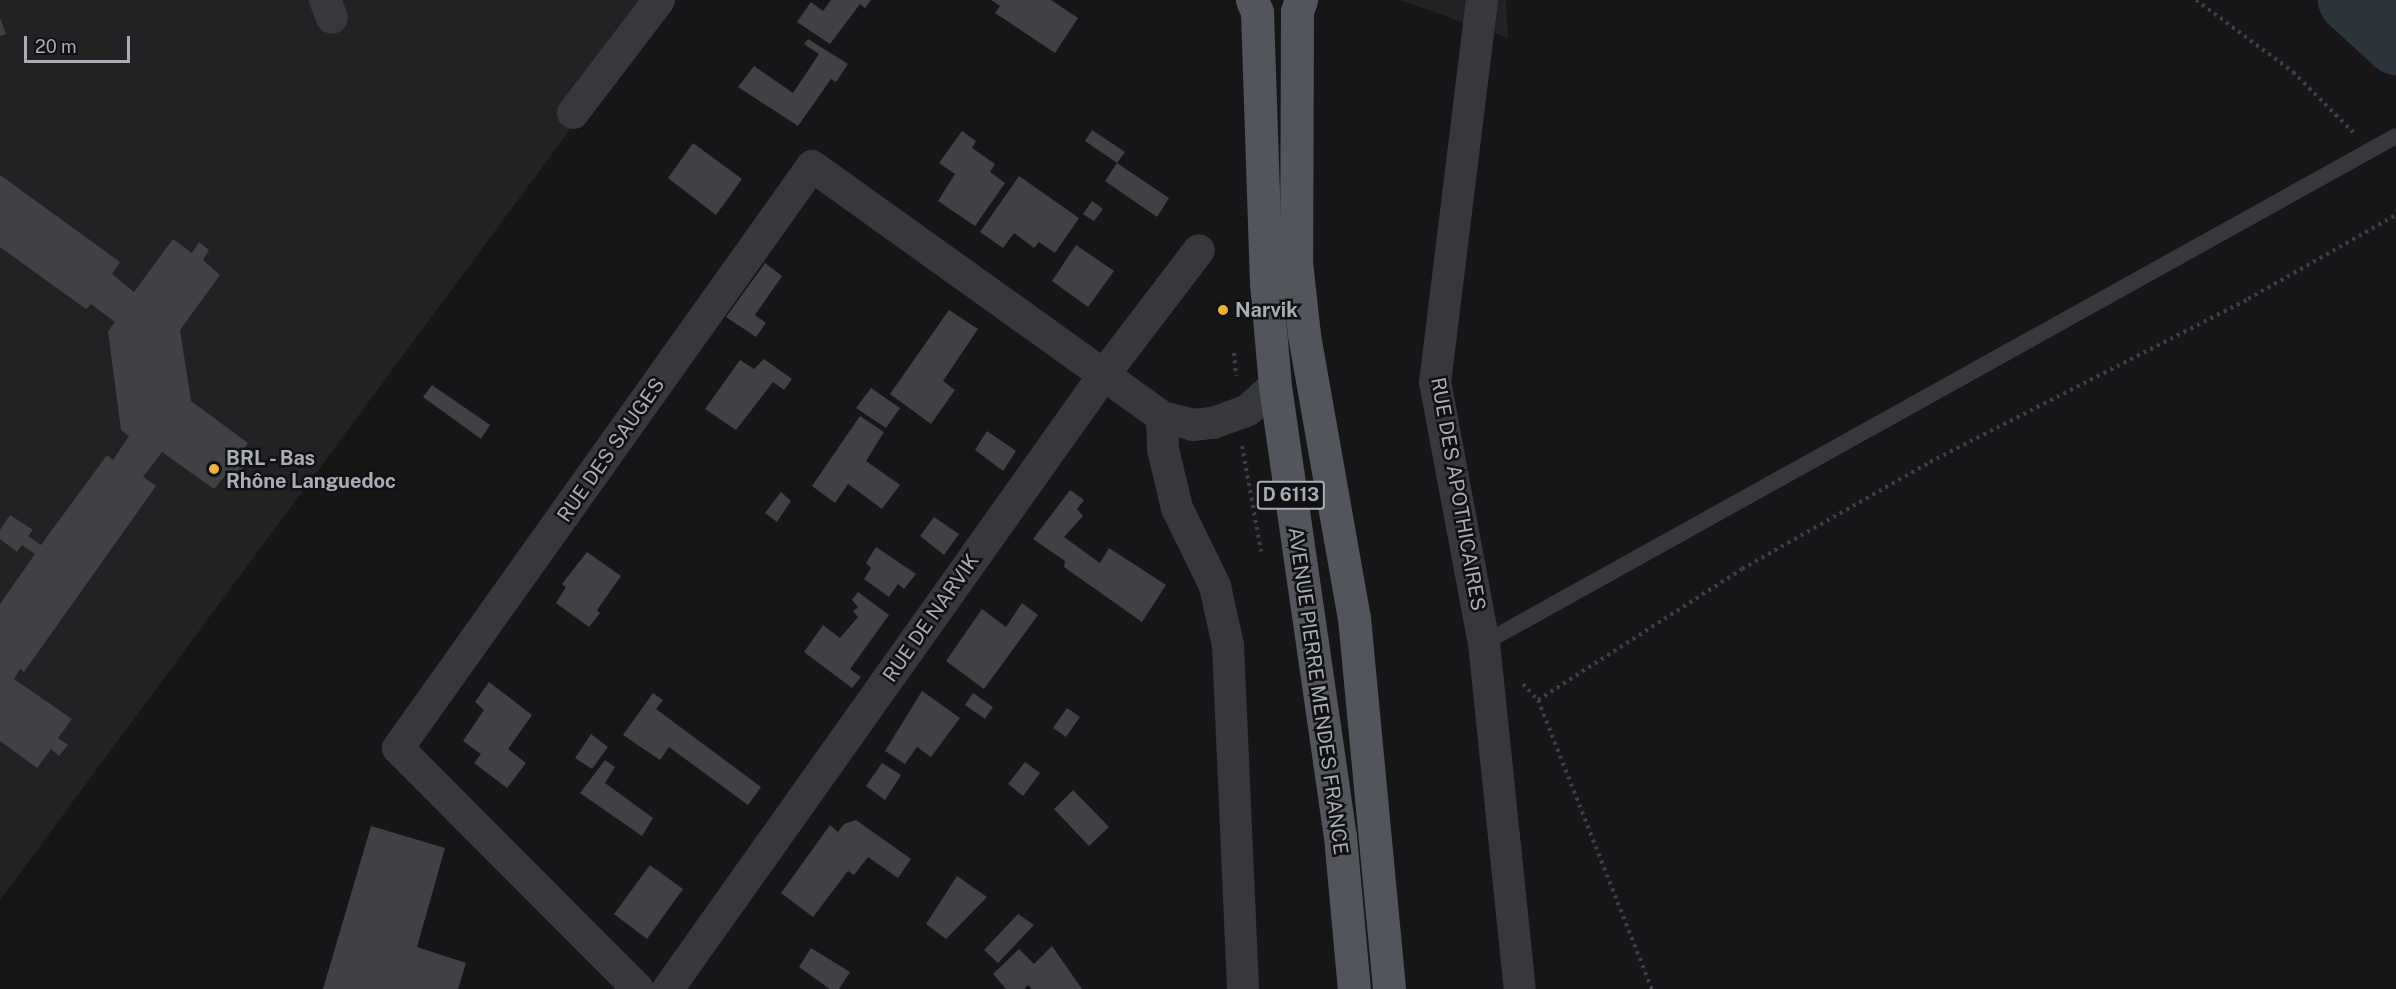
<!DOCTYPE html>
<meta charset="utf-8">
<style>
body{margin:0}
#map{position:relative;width:2396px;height:989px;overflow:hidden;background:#161618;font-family:"Public Sans",sans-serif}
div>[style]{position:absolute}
.built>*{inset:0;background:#222225}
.river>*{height:63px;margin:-31.5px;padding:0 31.5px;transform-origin:31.5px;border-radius:31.5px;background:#2c353c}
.building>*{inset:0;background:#404145}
.path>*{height:4px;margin-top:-2px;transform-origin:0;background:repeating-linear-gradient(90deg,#3d3f44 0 3px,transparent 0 7.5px)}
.lane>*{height:16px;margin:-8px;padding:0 8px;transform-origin:8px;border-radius:8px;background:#37383d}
.street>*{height:32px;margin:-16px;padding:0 16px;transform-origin:16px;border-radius:16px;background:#37383d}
.primary>*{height:33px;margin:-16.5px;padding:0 16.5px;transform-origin:16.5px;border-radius:16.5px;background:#53555c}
.dots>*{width:16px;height:16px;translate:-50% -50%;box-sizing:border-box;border:3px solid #111113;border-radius:50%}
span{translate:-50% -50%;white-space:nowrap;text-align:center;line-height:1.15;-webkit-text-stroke:5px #111113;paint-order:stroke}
.shield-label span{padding:2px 4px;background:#111113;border:2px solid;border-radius:4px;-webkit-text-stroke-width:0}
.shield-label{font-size:18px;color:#a8adb8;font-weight:700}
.poi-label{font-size:20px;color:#a8adb8;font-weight:700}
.left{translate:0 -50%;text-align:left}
.street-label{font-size:20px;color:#a8adb8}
.scale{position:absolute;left:24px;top:36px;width:106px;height:27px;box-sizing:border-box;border:3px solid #a8adb8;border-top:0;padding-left:8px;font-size:18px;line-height:21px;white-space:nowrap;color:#a8adb8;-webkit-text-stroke:4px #111113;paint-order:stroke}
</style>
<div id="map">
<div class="built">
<div style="clip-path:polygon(0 0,666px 0,0 900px)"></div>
<div style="clip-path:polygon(1400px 0,1506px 0,1508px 38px)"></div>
</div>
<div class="river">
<div style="left:2349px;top:0;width:64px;rotate:42.5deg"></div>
</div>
<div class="building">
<div style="clip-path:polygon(831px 0,871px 0,865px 8px,860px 4px,830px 44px,797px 22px,811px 2px,823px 11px)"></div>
<div style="clip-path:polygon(991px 0,1051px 0,1078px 18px,1055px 53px,995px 13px,1000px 6px)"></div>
<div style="clip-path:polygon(0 18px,6px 34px,0 36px)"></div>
<div style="clip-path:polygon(808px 39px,848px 64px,836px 82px,831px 79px,798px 126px,738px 87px,754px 66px,793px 93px,819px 54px,804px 44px)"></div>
<div style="clip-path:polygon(1092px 130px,1125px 152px,1117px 163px,1085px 141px)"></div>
<div style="clip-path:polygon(962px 131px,976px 141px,972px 148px,995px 164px,990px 172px,1005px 183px,975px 226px,938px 201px,955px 174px,939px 163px)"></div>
<div style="clip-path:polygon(693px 143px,742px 179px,716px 215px,668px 178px)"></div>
<div style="clip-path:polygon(1117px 163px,1169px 198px,1157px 217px,1105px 181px)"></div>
<div style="clip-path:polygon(0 175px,120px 262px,112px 274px,134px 292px,173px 239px,192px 253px,199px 242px,209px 250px,203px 260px,220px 275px,180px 330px,191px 401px,248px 443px,235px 462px,243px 467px,238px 478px,228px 472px,214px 489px,162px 452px,143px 477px,156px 486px,24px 672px,20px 669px,14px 679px,72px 719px,58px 738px,68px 745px,59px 756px,51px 749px,37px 768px,0 741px,0 604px,35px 554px,22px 545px,17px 552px,0 539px,0 530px,10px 515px,33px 530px,28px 536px,41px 545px,107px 455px,113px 460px,129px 436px,121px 430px,108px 331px,115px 322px,91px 304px,86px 309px,0 247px)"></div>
<div style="clip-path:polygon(1019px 176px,1079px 218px,1055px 253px,1039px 242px,1034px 248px,1014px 233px,1003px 248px,980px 232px)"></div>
<div style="clip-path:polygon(1092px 201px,1103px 209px,1094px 221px,1083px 214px)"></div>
<div style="clip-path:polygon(1076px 245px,1114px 271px,1088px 307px,1052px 281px)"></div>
<div style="clip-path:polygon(765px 263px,782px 276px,755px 315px,766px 323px,756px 337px,726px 317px)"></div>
<div style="clip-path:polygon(949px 310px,978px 329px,943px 381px,955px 390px,931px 424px,890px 394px)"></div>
<div style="clip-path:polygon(764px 359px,792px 379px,784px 390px,773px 382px,736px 430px,705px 409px,740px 360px,754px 369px)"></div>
<div style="clip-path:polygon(432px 385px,490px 425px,481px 439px,423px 397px)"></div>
<div style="clip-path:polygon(871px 388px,900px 408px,886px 428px,856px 408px)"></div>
<div style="clip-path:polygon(860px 416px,884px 432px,866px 461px,900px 485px,882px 509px,848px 484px,835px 503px,812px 486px)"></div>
<div style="clip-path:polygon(987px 431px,1016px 451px,1003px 471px,975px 450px)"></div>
<div style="clip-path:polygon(1070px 490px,1084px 500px,1077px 509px,1083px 516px,1064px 537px,1100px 563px,1109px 548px,1166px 585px,1142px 622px,1064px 567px,1065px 561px,1033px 539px)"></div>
<div style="clip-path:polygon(781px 492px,791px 501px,777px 522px,765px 513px)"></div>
<div style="clip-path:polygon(934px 517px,959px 534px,944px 555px,920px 536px)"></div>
<div style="clip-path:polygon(876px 547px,916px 574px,904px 589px,898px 584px,889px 597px,864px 579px,871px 568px,866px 563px)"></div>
<div style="clip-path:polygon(587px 552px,621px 576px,597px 610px,600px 613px,589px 627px,556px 603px,566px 587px,562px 584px)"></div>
<div style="clip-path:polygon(858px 592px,889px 615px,850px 669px,861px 677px,852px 688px,804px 652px,823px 625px,840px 638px,858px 617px,853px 611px,858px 607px,852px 600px)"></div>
<div style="clip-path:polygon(1022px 603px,1038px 615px,984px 689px,946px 661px,982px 609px,1006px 627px)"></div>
<div style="clip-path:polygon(489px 682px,532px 715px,508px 749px,526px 763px,507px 788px,474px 763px,481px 754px,463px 741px,484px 710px,475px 702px)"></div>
<div style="clip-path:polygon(922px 691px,960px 718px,931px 757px,917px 747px,905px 764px,885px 751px)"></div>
<div style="clip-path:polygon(653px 693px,663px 700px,656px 709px,761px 787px,748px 805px,669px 747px,660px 760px,623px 735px)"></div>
<div style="clip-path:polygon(973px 693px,993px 707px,985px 719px,965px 705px)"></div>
<div style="clip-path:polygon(1067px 708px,1080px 717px,1066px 737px,1053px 728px)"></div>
<div style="clip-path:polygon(591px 734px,608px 747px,592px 769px,575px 758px)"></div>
<div style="clip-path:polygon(605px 760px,615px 767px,605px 783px,653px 818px,642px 836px,580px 793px)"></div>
<div style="clip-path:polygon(1025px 762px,1040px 773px,1023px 796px,1008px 784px)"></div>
<div style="clip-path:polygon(882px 763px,901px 775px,885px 800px,866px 786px)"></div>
<div style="clip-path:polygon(1073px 790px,1109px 827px,1089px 846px,1054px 809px)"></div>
<div style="clip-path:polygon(856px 820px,911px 859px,898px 878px,868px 857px,854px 875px,848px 871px,813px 917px,781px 893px,830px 825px,838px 832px,844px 824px)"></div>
<div style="clip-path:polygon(371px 826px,445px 848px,417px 947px,466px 963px,458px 989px,323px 989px)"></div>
<div style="clip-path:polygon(650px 865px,683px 889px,647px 939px,614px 914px)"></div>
<div style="clip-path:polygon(957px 876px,987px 897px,946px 939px,926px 924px)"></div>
<div style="clip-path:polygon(1018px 914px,1034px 925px,998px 963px,984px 950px)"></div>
<div style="clip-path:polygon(1052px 946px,1082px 989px,1032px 989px,1028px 985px,1024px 989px,1006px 989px,993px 974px,1019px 949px,1034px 964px)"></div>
<div style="clip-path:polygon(811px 948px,850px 972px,839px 989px,830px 989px,799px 967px)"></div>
</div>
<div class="path">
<div style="left:2196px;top:0;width:121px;rotate:36.6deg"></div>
<div style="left:2293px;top:72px;width:85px;rotate:45deg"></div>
<div style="left:1234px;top:353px;width:23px;rotate:85deg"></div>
<div style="left:1242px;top:446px;width:107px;rotate:79.7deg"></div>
<div style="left:1523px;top:684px;width:22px;rotate:47deg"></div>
<div style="left:1538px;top:700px;width:311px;rotate:68.5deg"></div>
<div style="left:1538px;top:700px;width:242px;rotate:-32.7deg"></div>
<div style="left:1742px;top:569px;width:216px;rotate:-29.6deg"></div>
<div style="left:1930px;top:462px;width:357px;rotate:-27.1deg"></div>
<div style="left:2248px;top:299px;width:170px;rotate:-29.6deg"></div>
</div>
<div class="lane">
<div style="left:1484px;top:643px;width:1043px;rotate:-29.07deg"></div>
</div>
<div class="street">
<div style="left:325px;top:0;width:19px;rotate:69deg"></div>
<div style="left:1482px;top:0;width:385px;rotate:97deg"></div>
<div style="left:1435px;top:382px;width:266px;rotate:79.4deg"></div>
<div style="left:1484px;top:643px;width:348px;rotate:84.1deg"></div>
<div style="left:573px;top:113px;width:142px;rotate:-52.7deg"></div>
<div style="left:1162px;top:417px;width:32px;rotate:88deg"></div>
<div style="left:1163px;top:449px;width:61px;rotate:76.7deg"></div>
<div style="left:1177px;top:508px;width:87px;rotate:64deg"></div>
<div style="left:1215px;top:586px;width:60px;rotate:77.6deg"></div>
<div style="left:1228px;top:645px;width:344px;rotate:87.5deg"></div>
<div style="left:638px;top:989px;width:340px;rotate:-134.9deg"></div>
<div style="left:398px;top:748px;width:714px;rotate:-54.57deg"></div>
<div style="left:812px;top:166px;width:431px;rotate:35.6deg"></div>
<div style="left:1162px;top:417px;width:32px;rotate:14deg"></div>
<div style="left:1193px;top:425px;width:20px;rotate:-6deg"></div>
<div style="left:1213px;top:423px;width:37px;rotate:-20deg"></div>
<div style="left:1248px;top:410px;width:36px;rotate:-42deg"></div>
<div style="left:668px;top:989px;width:752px;rotate:-54.64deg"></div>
<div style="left:1103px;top:376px;width:158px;rotate:-52.7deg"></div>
</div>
<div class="primary">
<div style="left:1252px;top:0;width:13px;rotate:67deg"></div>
<div style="left:1257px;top:12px;width:271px;rotate:88.1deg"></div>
<div style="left:1266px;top:283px;width:103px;rotate:85deg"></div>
<div style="left:1275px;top:386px;width:455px;rotate:81.8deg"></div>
<div style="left:1340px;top:836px;width:154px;rotate:84.8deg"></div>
<div style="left:1301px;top:0;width:12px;rotate:110deg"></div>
<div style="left:1297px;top:11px;width:251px;rotate:90.2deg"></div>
<div style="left:1296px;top:262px;width:73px;rotate:83.7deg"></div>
<div style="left:1304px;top:335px;width:287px;rotate:80deg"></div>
<div style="left:1354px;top:618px;width:373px;rotate:84.6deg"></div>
</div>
<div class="dots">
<div style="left:1223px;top:310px;background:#f2b134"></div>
<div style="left:214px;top:469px;background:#f2b134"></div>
</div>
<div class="shield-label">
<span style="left:1291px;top:495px">D 6113</span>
</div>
<div class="poi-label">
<span class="left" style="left:1235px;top:310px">Narvik</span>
<span class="left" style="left:226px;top:470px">BRL - Bas<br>Rhône Languedoc</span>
</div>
<div class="street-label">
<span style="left:611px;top:450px;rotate:-55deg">RUE DES SAUGES</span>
<span style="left:1458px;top:494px;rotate:80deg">RUE DES APOTHICAIRES</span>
<span style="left:931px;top:618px;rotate:-55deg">RUE DE NARVIK</span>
<span style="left:1318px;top:691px;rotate:82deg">AVENUE PIERRE MENDES FRANCE</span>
</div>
<div class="scale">20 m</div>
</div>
